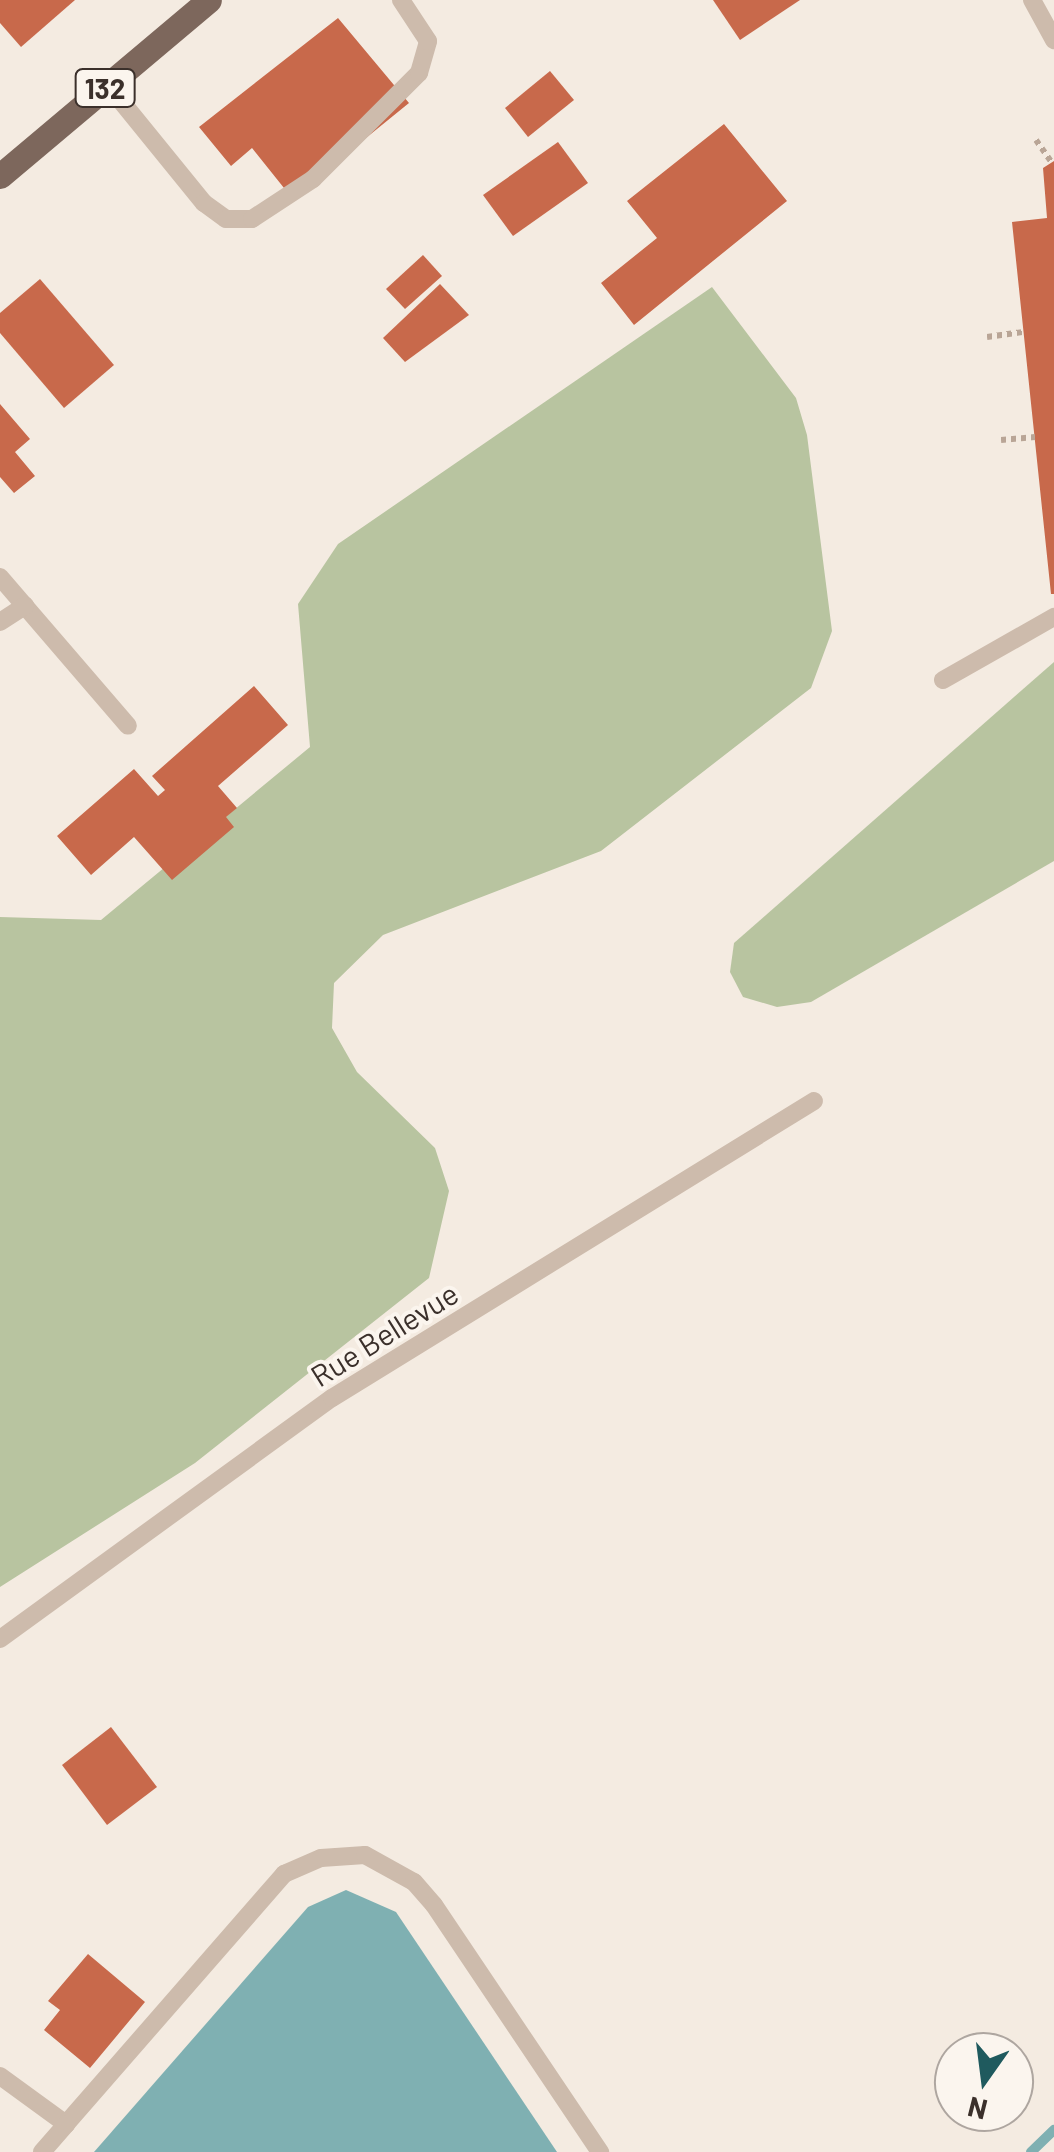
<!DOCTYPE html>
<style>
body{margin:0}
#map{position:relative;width:1054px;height:2152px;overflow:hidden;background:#f4ebe1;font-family:Barlow,sans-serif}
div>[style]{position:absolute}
.green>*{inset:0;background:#b8c4a0}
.water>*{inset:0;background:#7fb0b2}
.stream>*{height:10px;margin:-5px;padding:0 5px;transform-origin:5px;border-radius:5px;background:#7fb0b2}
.building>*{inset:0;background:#c8694b}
.path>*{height:6px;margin-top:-3px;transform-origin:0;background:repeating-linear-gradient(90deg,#b9a596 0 5px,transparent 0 10px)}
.lane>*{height:18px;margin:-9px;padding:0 9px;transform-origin:9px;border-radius:9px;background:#cdbbac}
.primary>*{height:25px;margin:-12.5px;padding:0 12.5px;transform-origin:12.5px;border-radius:12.5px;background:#7d675c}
span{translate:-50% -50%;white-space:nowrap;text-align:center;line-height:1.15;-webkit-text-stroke:8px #fbf5ee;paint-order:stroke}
.shield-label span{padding:2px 8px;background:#fbf5ee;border:2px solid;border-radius:8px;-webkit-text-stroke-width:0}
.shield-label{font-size:28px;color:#3b302b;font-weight:700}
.street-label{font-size:30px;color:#3b302b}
.north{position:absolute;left:934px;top:2032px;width:100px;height:100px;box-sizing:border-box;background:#fbf5ee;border:2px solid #aea6a0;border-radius:50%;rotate:194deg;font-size:28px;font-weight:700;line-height:40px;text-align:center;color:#3b302b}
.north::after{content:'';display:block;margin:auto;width:35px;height:45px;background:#1f5a5e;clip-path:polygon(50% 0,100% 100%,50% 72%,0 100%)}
</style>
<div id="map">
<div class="green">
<div style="clip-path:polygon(712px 287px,796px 398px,807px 435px,832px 631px,811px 688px,601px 851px,383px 935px,334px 983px,332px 1028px,357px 1072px,435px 1148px,449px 1191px,429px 1278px,195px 1463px,0 1587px,0 917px,101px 920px,310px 747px,298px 604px,338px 544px)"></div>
<div style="clip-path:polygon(1054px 662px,1054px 861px,811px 1002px,777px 1007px,743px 997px,730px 972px,734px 943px)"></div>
</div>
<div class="water">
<div style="clip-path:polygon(346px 1890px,396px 1912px,557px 2152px,94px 2152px,308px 1907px)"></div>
</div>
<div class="stream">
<div style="left:1031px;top:2152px;width:32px;rotate:-44deg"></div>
</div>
<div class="building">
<div style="clip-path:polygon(0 0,75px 0,21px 47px,0 23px)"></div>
<div style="clip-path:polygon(713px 0,800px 0,740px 40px)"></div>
<div style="clip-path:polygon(338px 18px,409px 103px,292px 198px,252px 148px,231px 166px,199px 127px)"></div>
<div style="clip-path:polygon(550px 71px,574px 100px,528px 137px,505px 108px)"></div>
<div style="clip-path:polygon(724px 124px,787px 201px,634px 325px,601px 283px,657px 238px,627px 201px)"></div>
<div style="clip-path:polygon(558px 142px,588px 183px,513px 236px,483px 195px)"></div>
<div style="clip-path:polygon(1054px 161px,1054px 594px,1051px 594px,1012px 222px,1047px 218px,1043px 168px)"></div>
<div style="clip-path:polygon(423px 255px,442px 276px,405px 309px,386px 289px)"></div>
<div style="clip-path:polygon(40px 279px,114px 365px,64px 408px,0 333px,0 313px)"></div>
<div style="clip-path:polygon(440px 284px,469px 315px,405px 362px,383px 338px)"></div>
<div style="clip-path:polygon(0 404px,30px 439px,15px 452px,35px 476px,14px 493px,0 477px)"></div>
<div style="clip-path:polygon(254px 686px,288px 725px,218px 786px,237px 808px,226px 817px,234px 827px,172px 880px,134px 837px,91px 875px,57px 836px,134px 769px,158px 796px,165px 790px,152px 776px)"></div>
<div style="clip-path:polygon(111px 1727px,157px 1787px,107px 1825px,62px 1765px)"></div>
<div style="clip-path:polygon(88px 1954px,145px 2002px,90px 2068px,44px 2030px,60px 2010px,48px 2001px)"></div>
</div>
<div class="path">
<div style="left:1036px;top:140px;width:28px;rotate:55deg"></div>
<div style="left:987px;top:337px;width:37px;rotate:-8deg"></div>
<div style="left:1001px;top:440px;width:34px;rotate:-5deg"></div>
</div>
<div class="lane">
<div style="left:1032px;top:0;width:46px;rotate:61.2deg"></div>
<div style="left:108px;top:85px;width:152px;rotate:50.9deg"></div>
<div style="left:204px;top:203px;width:27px;rotate:36deg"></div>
<div style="left:226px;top:219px;width:26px"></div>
<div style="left:252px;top:219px;width:73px;rotate:-33.3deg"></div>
<div style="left:313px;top:179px;width:150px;rotate:-45deg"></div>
<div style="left:419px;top:73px;width:33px;rotate:-74deg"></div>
<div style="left:428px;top:41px;width:49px;rotate:-123.4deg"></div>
<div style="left:0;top:577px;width:196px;rotate:49.3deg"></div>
<div style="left:0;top:622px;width:30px;rotate:-33deg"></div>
<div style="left:943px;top:680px;width:128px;rotate:-29.6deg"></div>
<div style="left:0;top:1639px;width:410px;rotate:-36deg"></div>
<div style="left:332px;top:1398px;width:566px;rotate:-31.64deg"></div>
<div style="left:0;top:2076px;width:82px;rotate:36deg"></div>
<div style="left:66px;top:2124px;width:332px;rotate:-48.9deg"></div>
<div style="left:284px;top:1874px;width:40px;rotate:-23.4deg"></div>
<div style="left:321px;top:1858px;width:44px;rotate:-3.9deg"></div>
<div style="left:365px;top:1855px;width:56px;rotate:28.9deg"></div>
<div style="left:414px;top:1882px;width:30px;rotate:49deg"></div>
<div style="left:434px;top:1905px;width:298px;rotate:56.1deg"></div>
<div style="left:42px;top:2152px;width:37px;rotate:-49deg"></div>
</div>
<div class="primary">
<div style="left:0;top:176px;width:273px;rotate:-40.1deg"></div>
</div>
<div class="shield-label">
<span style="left:105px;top:88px">132</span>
</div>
<div class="street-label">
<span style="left:384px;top:1334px;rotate:-32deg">Rue Bellevue</span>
</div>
<div class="north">N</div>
</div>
